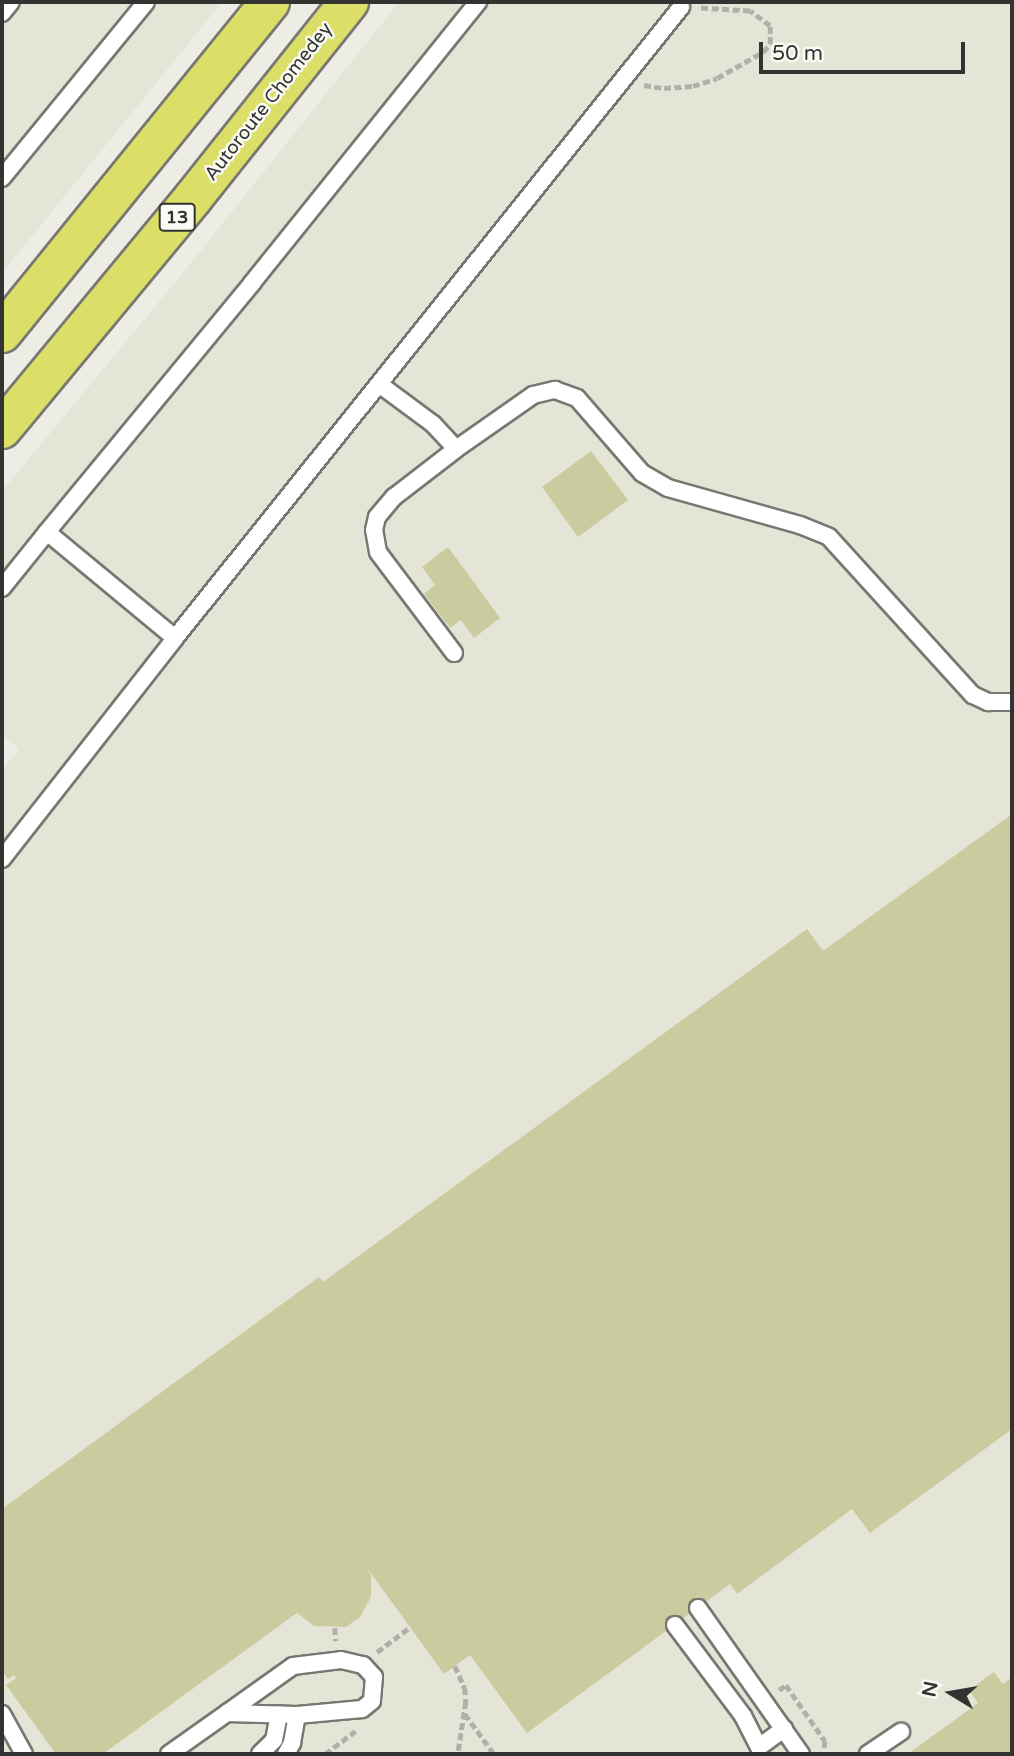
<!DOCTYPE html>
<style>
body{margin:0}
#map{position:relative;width:1014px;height:1756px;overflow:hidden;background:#edede6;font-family:"Varela Round",sans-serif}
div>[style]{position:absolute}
.built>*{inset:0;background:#e4e5d6}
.building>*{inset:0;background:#cacca0}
.path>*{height:4.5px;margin-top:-2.25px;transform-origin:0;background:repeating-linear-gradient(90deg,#b0b0ab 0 7px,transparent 0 10.5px)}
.roads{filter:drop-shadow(2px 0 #787872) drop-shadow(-2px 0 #787872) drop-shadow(0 2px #787872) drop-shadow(0 -2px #787872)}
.lane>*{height:16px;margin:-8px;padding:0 8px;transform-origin:8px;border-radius:8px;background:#fff}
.highway>*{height:38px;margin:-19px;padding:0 19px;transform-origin:19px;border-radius:19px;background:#dcdf67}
span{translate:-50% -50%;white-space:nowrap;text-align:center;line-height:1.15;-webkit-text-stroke:5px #fafbf4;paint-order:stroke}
.shield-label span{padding:2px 5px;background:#fafbf4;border:2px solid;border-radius:5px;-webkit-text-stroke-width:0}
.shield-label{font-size:18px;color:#333331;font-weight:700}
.street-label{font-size:19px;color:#333331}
.frame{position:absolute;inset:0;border:4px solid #333331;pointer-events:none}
.north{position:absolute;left:916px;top:1658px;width:70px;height:70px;-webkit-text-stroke:5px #fafbf4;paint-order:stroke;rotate:281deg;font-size:19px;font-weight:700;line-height:28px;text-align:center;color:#333331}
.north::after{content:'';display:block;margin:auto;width:24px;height:32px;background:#333331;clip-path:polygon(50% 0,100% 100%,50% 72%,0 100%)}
.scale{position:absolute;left:759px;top:42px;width:206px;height:32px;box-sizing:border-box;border:4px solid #333331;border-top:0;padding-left:9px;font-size:21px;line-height:24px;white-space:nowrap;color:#333331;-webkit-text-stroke:5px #fafbf4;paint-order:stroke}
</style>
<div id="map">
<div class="built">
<div style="clip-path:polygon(2px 2px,222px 2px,2px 273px)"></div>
<div style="clip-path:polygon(399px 2px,1012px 2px,1012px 1754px,2px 1754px,2px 771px,19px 749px,2px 735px,2px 491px,192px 262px)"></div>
</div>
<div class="building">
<div style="clip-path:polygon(591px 451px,628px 500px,578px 537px,542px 487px)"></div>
<div style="clip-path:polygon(448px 547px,500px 618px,474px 638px,461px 620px,450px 628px,424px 594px,435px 585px,422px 567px)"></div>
<div style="clip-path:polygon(1012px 814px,1012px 1429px,870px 1533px,852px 1509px,737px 1594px,730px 1584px,527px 1733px,470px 1655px,444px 1674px,365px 1565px,371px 1575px,371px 1597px,360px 1617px,346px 1627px,314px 1626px,297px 1613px,103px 1754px,56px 1754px,6px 1685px,16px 1678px,14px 1675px,8px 1679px,2px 1670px,2px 1509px,319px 1277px,323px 1282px,807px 929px,823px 951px)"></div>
<div style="clip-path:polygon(994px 1672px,1003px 1684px,1012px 1677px,1012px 1754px,908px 1754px,978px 1703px,969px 1690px)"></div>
</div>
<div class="path">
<div style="left:644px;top:85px;width:20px;rotate:9deg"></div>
<div style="left:664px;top:88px;width:29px;rotate:-4deg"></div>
<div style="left:693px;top:86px;width:25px;rotate:-18deg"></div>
<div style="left:717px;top:78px;width:53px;rotate:-29.5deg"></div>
<div style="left:763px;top:52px;width:11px;rotate:-49deg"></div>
<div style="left:770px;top:44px;width:18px;rotate:-90deg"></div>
<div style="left:770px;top:26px;width:25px;rotate:-143deg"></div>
<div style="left:750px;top:11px;width:50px;rotate:-176.6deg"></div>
<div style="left:335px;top:1628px;width:13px;rotate:86deg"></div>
<div style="left:377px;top:1652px;width:41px;rotate:-37.1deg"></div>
<div style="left:455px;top:1666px;width:24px;rotate:66deg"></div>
<div style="left:465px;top:1688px;width:14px;rotate:86deg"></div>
<div style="left:466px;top:1702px;width:53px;rotate:98.7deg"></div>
<div style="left:779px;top:1690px;width:9px;rotate:-36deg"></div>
<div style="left:786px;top:1685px;width:68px;rotate:55.1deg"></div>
<div style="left:825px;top:1741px;width:12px;rotate:95deg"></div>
<div style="left:465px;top:1714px;width:49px;rotate:54.1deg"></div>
<div style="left:325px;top:1754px;width:38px;rotate:-37deg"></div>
</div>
<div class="roads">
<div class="lane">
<div style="left:2px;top:13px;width:14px;rotate:-51deg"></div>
<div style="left:2px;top:178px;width:227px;rotate:-50.7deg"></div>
<div style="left:379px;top:384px;width:67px;rotate:36.5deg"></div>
<div style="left:433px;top:424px;width:34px;rotate:47deg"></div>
<div style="left:2px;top:588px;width:72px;rotate:-51.2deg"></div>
<div style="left:175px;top:638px;width:166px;rotate:-140.4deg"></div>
<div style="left:47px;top:532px;width:323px;rotate:-50.5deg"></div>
<div style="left:252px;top:283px;width:361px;rotate:-51.2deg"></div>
<div style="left:454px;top:653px;width:126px;rotate:-127deg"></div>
<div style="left:378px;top:552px;width:22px;rotate:-100deg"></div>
<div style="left:374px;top:530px;width:13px;rotate:-77deg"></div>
<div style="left:377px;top:517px;width:26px;rotate:-50deg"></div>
<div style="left:394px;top:497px;width:78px;rotate:-37.7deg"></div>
<div style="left:456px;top:449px;width:94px;rotate:-35deg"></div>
<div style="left:533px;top:395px;width:23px;rotate:-13deg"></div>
<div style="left:555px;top:390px;width:23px;rotate:20deg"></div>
<div style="left:577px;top:398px;width:99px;rotate:49.1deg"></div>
<div style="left:642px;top:473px;width:30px;rotate:30deg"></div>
<div style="left:668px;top:488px;width:137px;rotate:15.7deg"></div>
<div style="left:800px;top:525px;width:31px;rotate:22deg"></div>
<div style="left:829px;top:537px;width:214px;rotate:47.7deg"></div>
<div style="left:973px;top:695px;width:17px;rotate:25deg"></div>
<div style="left:988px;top:702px;width:24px"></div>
<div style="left:2px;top:859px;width:281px;rotate:-51.9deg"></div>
<div style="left:175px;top:638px;width:809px;rotate:-51.27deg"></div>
<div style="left:698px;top:1608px;width:179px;rotate:54.8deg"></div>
<div style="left:675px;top:1625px;width:114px;rotate:53.2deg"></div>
<div style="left:743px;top:1716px;width:35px;rotate:63deg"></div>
<div style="left:759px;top:1747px;width:31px;rotate:-36deg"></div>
<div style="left:341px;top:1660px;width:23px;rotate:13deg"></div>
<div style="left:363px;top:1665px;width:16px;rotate:47deg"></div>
<div style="left:374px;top:1677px;width:24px;rotate:95deg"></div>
<div style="left:372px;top:1701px;width:13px;rotate:141deg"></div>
<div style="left:362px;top:1709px;width:65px;rotate:174.7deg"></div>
<div style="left:297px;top:1715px;width:70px;rotate:-178.4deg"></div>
<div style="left:227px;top:1713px;width:81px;rotate:-35.5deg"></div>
<div style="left:293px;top:1666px;width:48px;rotate:-7.1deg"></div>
<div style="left:2px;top:1714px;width:46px;rotate:61.2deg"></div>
<div style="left:169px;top:1754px;width:71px;rotate:-35.3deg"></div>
<div style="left:260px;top:1754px;width:20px;rotate:-45deg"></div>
<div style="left:274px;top:1740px;width:26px;rotate:-79deg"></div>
<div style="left:286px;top:1754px;width:13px;rotate:-61deg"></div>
<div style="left:292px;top:1743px;width:28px;rotate:-80deg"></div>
<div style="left:868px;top:1754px;width:40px;rotate:-34deg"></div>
</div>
<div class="highway">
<div style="left:2px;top:333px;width:426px;rotate:-51deg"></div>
<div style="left:2px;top:429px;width:300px;rotate:-50.4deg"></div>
<div style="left:193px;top:198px;width:251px;rotate:-51.5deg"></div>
</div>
</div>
<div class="shield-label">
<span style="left:177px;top:217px">13</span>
</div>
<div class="street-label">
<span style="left:269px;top:102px;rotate:-52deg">Autoroute Chomedey</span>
</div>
<div class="frame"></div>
<div class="north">N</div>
<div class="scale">50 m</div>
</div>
